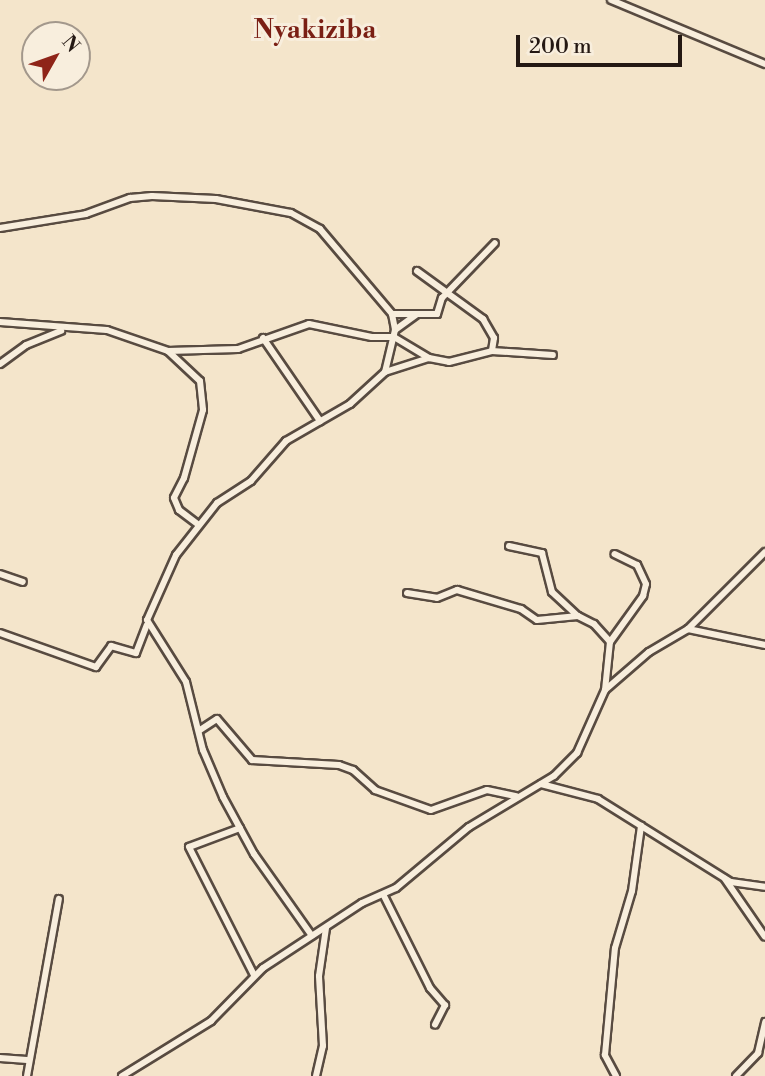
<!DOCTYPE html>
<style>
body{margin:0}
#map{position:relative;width:765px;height:1076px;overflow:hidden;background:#f4e5cb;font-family:"Libre Bodoni",serif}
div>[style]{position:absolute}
.roads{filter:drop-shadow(2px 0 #584b41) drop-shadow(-2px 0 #584b41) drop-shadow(0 2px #584b41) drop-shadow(0 -2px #584b41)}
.minor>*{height:6px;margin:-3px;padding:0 3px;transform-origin:3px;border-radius:3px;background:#f8eedd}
span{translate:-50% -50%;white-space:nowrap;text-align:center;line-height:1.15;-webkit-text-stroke:6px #f8eedd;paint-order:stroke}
.quarter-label{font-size:26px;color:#7a1f14;font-weight:700}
.north{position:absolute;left:21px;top:21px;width:70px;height:70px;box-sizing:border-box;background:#f8eedd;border:2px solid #a3988c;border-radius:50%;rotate:50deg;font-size:19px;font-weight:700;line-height:28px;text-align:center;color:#241813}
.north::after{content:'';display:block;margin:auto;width:24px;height:32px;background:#8f2418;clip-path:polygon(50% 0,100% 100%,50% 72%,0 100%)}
.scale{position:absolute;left:516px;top:35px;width:166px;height:32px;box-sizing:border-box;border:4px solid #241813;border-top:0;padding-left:9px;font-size:21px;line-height:24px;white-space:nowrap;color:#241813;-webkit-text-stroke:5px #f8eedd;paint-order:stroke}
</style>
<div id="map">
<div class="roads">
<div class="minor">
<div style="left:611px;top:0;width:167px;rotate:22.6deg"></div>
<div style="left:0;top:228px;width:87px;rotate:-9.2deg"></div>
<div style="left:86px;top:214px;width:47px;rotate:-20deg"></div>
<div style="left:130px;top:198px;width:22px;rotate:-5deg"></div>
<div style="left:152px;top:196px;width:64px;rotate:2.7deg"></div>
<div style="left:216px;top:199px;width:76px;rotate:10.6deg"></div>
<div style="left:291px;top:213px;width:33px;rotate:29deg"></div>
<div style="left:320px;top:229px;width:111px;rotate:49.7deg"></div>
<div style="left:392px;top:314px;width:16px;rotate:79deg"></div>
<div style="left:395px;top:330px;width:43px;rotate:103.4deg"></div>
<div style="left:385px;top:372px;width:47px;rotate:137.6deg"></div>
<div style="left:350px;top:404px;width:74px;rotate:150deg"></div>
<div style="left:286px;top:441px;width:53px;rotate:131.2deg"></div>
<div style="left:251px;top:481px;width:40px;rotate:147.1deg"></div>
<div style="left:217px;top:503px;width:66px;rotate:128.3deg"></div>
<div style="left:176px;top:555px;width:71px;rotate:114deg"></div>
<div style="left:147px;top:620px;width:73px;rotate:57.8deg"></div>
<div style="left:186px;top:682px;width:70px;rotate:76deg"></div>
<div style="left:203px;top:750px;width:51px;rotate:66.9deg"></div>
<div style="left:223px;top:797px;width:65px;rotate:61.5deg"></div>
<div style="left:254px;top:854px;width:100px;rotate:54.7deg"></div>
<div style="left:417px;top:271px;width:82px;rotate:36deg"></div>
<div style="left:483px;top:319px;width:22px;rotate:60deg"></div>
<div style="left:494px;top:338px;width:13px;rotate:99deg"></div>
<div style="left:392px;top:314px;width:45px"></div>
<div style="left:437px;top:314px;width:17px;rotate:-73deg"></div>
<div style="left:442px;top:298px;width:76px;rotate:-46.1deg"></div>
<div style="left:0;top:322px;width:107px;rotate:4.3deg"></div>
<div style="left:107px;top:330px;width:65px;rotate:19deg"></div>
<div style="left:168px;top:351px;width:70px;rotate:-1.6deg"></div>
<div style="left:238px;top:349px;width:75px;rotate:-19.4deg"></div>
<div style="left:309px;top:324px;width:64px;rotate:11.7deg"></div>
<div style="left:372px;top:337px;width:22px"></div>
<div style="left:394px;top:337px;width:41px;rotate:31deg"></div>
<div style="left:429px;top:358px;width:20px;rotate:11deg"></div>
<div style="left:449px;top:362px;width:44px;rotate:-14.3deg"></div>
<div style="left:492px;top:351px;width:61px;rotate:3.8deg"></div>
<div style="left:395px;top:330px;width:26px;rotate:-36deg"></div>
<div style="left:263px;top:338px;width:101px;rotate:55.5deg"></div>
<div style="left:169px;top:352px;width:42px;rotate:43.1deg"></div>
<div style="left:200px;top:381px;width:29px;rotate:84deg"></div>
<div style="left:203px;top:410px;width:71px;rotate:105.6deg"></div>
<div style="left:184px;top:478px;width:22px;rotate:117deg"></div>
<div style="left:174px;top:498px;width:13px;rotate:67deg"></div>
<div style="left:179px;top:510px;width:25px;rotate:37deg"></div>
<div style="left:0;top:364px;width:32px;rotate:-36deg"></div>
<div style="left:26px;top:345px;width:38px;rotate:-22deg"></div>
<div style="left:385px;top:372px;width:46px;rotate:-17.7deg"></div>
<div style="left:509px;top:546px;width:34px;rotate:12deg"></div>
<div style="left:542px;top:553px;width:40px;rotate:75.6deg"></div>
<div style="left:552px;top:592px;width:35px;rotate:43deg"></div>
<div style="left:0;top:574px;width:24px;rotate:19deg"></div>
<div style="left:407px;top:593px;width:30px;rotate:9deg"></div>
<div style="left:437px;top:598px;width:22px;rotate:-22deg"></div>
<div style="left:457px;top:590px;width:67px;rotate:16.5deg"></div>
<div style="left:521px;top:609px;width:19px;rotate:35deg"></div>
<div style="left:537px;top:620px;width:41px;rotate:-5.6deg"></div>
<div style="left:578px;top:616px;width:18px;rotate:27deg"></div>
<div style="left:594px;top:624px;width:24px;rotate:48deg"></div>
<div style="left:688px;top:629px;width:79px;rotate:11.7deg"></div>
<div style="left:0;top:633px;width:102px;rotate:19.5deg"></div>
<div style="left:96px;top:667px;width:26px;rotate:-54deg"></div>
<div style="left:111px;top:646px;width:26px;rotate:16deg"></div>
<div style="left:136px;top:653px;width:30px;rotate:-69deg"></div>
<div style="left:605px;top:690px;width:48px;rotate:-84.1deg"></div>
<div style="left:610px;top:642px;width:57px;rotate:-54.3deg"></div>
<div style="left:643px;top:596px;width:12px;rotate:-76deg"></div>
<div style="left:646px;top:584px;width:21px;rotate:-115deg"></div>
<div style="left:637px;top:565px;width:25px;rotate:-154deg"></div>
<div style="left:200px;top:730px;width:20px;rotate:-33deg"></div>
<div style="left:217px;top:719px;width:54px;rotate:49.5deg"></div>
<div style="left:252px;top:760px;width:87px;rotate:3.3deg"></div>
<div style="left:339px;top:765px;width:15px;rotate:20deg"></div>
<div style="left:353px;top:770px;width:30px;rotate:42deg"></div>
<div style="left:375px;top:790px;width:59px;rotate:19.7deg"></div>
<div style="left:431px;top:810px;width:59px;rotate:-19.7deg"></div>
<div style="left:487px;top:790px;width:30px;rotate:12deg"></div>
<div style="left:541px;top:784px;width:59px;rotate:14.7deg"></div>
<div style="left:598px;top:799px;width:157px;rotate:32deg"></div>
<div style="left:731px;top:882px;width:34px;rotate:8deg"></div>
<div style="left:240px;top:828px;width:54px;rotate:159.6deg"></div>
<div style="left:189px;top:847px;width:144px;rotate:63.1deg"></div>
<div style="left:725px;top:879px;width:70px;rotate:55.4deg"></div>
<div style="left:384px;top:896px;width:103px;rotate:63.4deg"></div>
<div style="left:430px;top:988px;width:23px;rotate:49deg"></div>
<div style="left:445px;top:1005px;width:22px;rotate:117deg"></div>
<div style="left:0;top:1058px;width:27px;rotate:4deg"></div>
<div style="left:27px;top:1076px;width:180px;rotate:-79.8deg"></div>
<div style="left:122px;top:1076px;width:105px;rotate:-31.7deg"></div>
<div style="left:211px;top:1021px;width:74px;rotate:-45.5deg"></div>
<div style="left:263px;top:968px;width:118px;rotate:-33.3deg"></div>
<div style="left:362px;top:903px;width:37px;rotate:-24deg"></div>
<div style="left:396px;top:888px;width:95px;rotate:-39.9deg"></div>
<div style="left:469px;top:827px;width:99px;rotate:-31deg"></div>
<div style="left:554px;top:776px;width:33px;rotate:-45deg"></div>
<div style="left:577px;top:753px;width:69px;rotate:-66deg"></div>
<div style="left:605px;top:690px;width:58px;rotate:-40.8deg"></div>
<div style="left:649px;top:652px;width:45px;rotate:-30.5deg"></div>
<div style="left:688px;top:629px;width:109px;rotate:-45deg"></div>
<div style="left:316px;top:1076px;width:31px;rotate:-77deg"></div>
<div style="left:323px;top:1046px;width:70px;rotate:-93.3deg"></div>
<div style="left:319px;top:976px;width:49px;rotate:-81.7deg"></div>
<div style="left:616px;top:1076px;width:24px;rotate:-118deg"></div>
<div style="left:605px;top:1055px;width:107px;rotate:-84.7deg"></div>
<div style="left:615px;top:948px;width:59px;rotate:-73.4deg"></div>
<div style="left:632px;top:891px;width:66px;rotate:-82.1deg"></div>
<div style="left:736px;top:1076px;width:32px;rotate:-46deg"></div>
<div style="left:758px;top:1053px;width:32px;rotate:-77deg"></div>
</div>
</div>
<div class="quarter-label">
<span style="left:315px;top:31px">Nyakiziba</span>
</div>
<div class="north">N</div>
<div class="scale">200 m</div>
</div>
